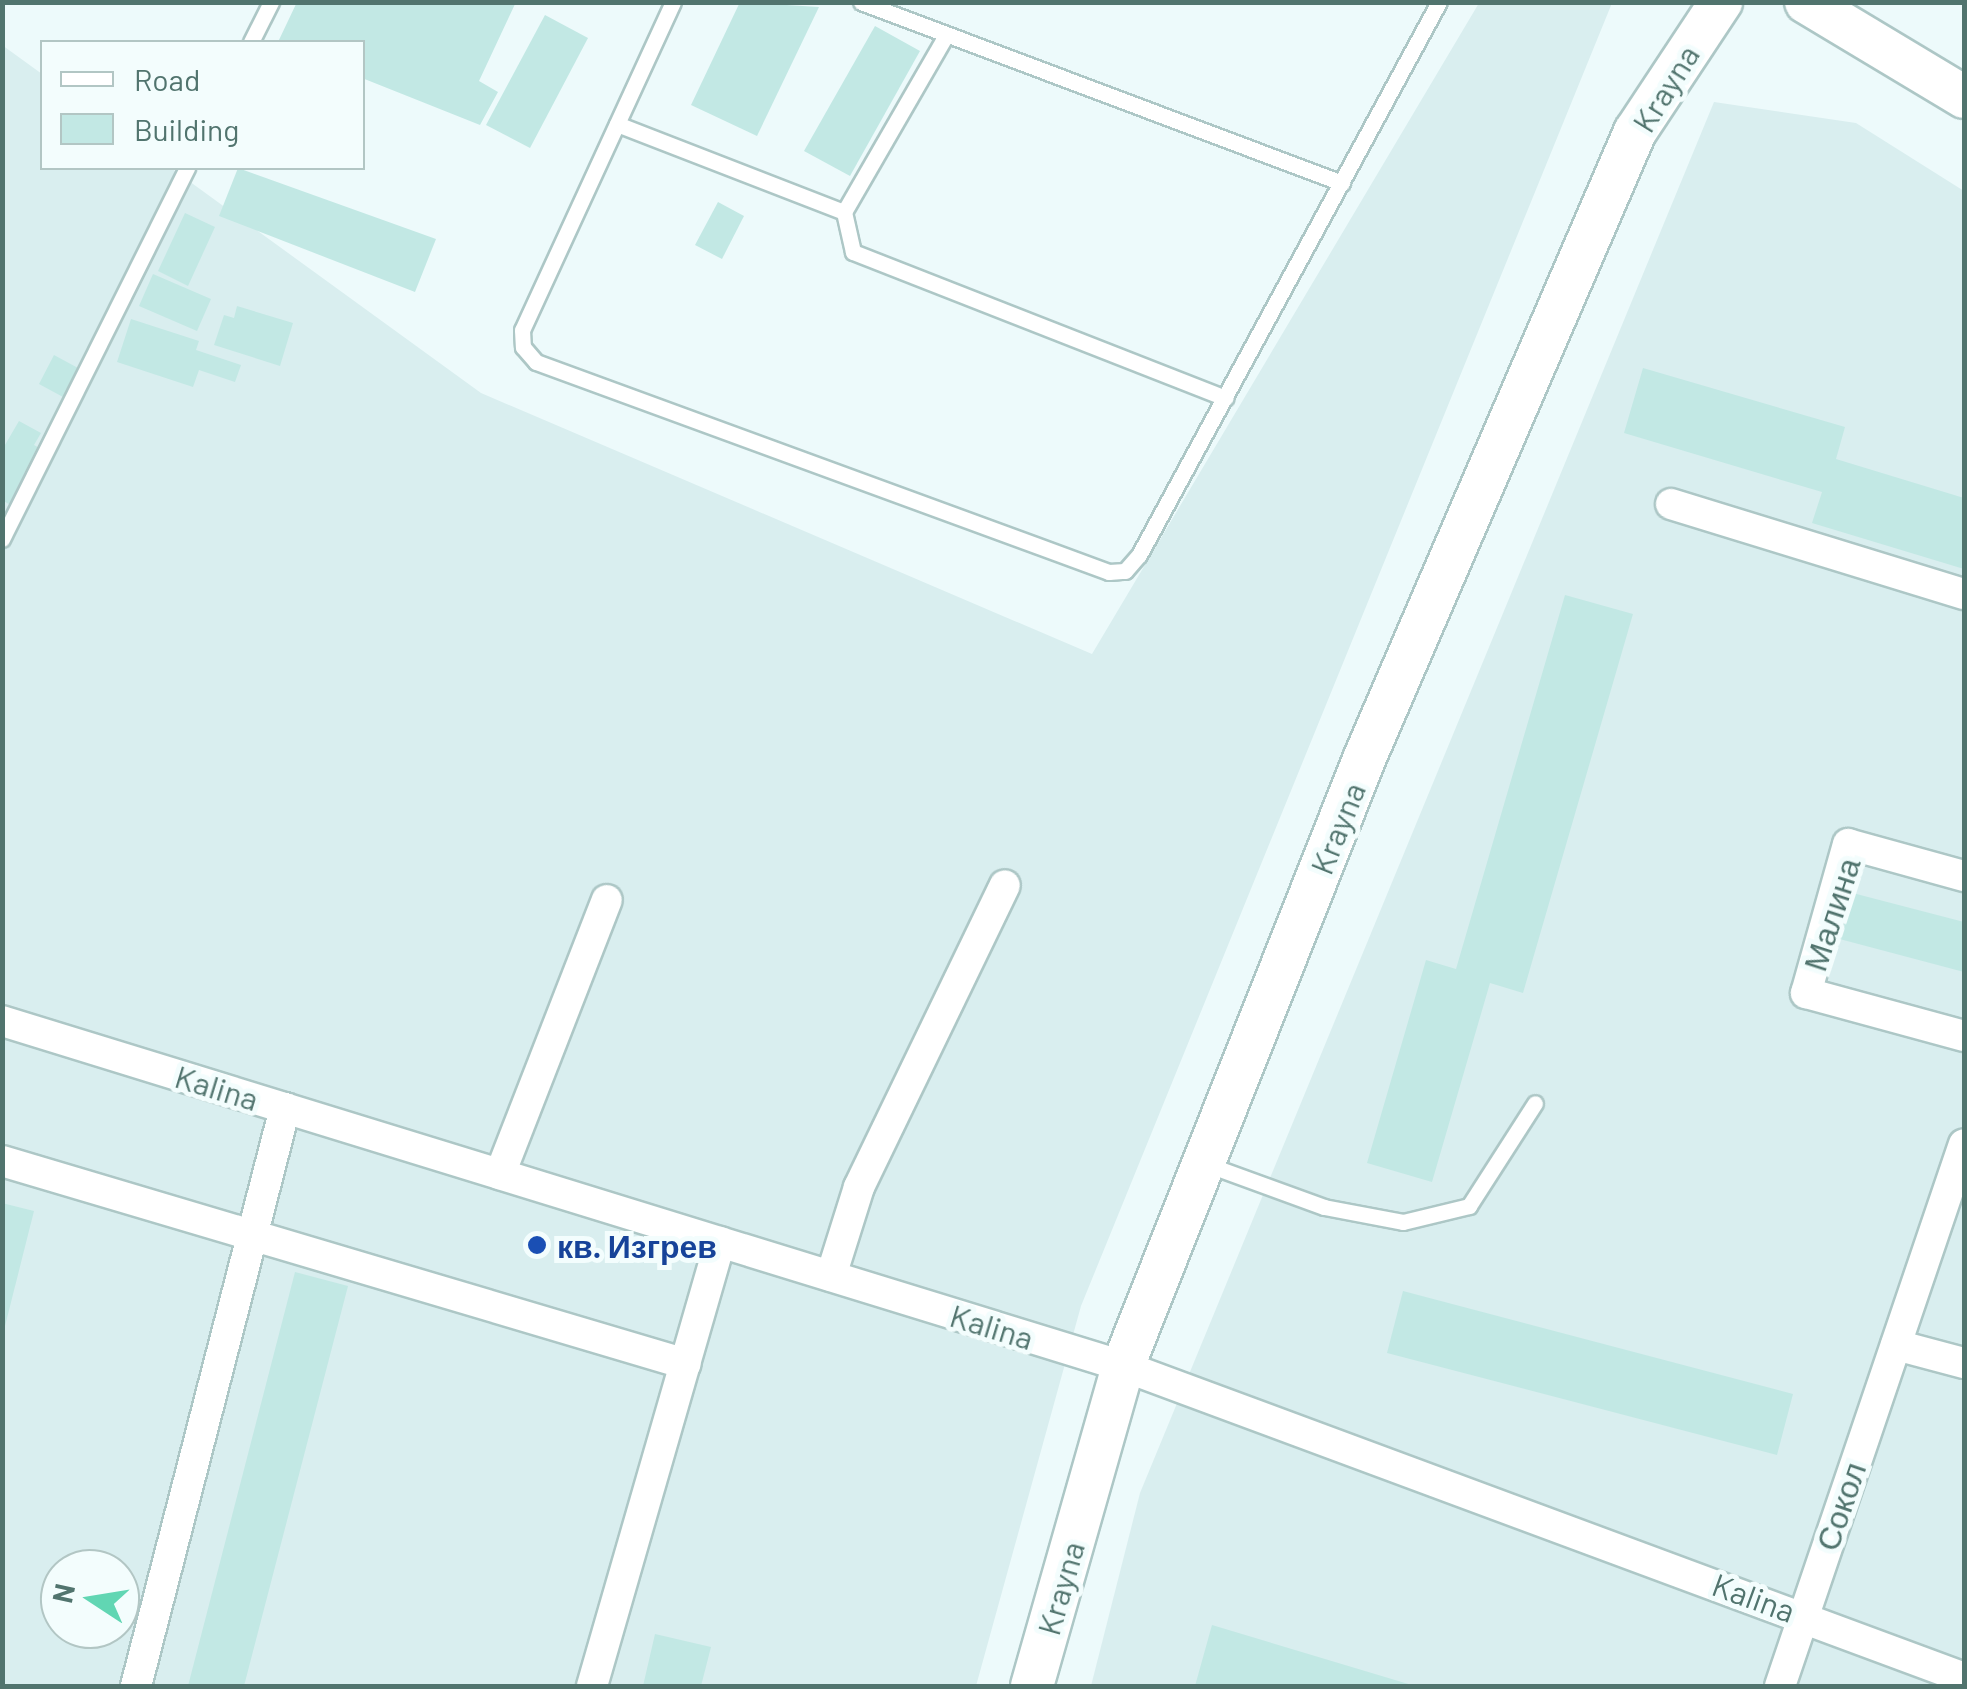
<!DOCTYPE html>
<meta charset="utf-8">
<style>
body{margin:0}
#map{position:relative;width:1967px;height:1689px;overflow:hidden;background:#edfafb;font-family:Barlow,sans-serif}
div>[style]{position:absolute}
.residential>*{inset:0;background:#d9eeef}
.building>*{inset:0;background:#c2e8e4}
.roads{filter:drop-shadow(2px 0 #adc7c6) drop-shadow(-2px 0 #adc7c6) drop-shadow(0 2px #adc7c6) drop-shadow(0 -2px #adc7c6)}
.lane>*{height:15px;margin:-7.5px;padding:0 7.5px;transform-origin:7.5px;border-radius:7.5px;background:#fff}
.street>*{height:30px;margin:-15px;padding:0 15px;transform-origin:15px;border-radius:15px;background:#fff}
.secondary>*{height:42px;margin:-21px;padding:0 21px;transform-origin:21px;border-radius:21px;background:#fff}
.dots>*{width:28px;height:28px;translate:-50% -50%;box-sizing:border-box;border:5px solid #f3fdfd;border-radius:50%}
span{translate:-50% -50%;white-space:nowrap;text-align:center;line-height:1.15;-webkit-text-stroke:10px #f3fdfd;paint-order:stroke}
.street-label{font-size:32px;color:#51746e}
.transit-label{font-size:32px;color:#164399;font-weight:700}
.left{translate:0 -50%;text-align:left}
.frame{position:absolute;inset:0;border:5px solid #51746e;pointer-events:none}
.legend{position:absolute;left:40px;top:40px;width:325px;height:130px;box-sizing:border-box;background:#f3fdfd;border:2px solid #b2c6c4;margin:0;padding:12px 18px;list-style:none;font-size:30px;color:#51746e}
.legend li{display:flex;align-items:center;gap:20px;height:50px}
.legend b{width:50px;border:2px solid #b2c6c4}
.north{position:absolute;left:40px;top:1549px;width:100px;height:100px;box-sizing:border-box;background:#f3fdfd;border:2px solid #b2c6c4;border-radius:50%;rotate:282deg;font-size:28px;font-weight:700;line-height:40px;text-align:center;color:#51746e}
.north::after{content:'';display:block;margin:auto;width:35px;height:45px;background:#61d6b3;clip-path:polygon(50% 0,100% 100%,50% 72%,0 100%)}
</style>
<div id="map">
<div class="residential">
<div style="clip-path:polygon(evenodd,1479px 3px,1612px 3px,1081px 1306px,976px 1686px,3px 1686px,2px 45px,42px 74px,42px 168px,171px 168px,481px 393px,1092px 654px,1479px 3px,60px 1569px,120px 1569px,120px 1629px,60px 1629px,60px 1569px)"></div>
<div style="clip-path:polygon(1714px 102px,1856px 123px,1964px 191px,1964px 1686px,1091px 1686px,1140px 1493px)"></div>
</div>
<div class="building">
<div style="clip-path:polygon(297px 2px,516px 2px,479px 81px,498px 92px,480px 125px,362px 78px,362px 42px,278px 42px)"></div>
<div style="clip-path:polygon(740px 2px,819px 7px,757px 136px,691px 105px)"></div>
<div style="clip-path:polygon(545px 15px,588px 38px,530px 148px,486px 125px)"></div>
<div style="clip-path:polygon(875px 26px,920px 51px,850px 176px,804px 151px)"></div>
<div style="clip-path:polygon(238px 168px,436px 239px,415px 292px,219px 216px)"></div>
<div style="clip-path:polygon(718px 202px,744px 216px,722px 259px,695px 245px)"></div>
<div style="clip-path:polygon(185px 213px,215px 227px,188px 286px,158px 271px)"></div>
<div style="clip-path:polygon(153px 274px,211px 299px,197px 331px,139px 306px)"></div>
<div style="clip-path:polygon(237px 306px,293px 323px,280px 366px,214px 345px,224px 315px,234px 318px)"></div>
<div style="clip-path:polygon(131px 319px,199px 341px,196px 350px,241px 365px,235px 382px,199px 370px,193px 387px,117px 362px)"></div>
<div style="clip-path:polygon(54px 355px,78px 368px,63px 397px,39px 384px)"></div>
<div style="clip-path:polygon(1643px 368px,1845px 427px,1836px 459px,1964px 498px,1964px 569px,1812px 523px,1822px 492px,1624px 433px)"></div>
<div style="clip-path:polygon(19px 421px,41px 433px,34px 445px,43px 450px,12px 506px,2px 500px,2px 450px)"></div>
<div style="clip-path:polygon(1565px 595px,1633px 614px,1523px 993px,1490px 983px,1432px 1182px,1367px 1163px,1426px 960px,1456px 969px)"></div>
<div style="clip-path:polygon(1845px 891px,1964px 922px,1964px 972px,1832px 937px)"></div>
<div style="clip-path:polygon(2px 1203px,34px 1211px,4px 1330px,2px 1330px)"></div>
<div style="clip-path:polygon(295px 1272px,348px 1286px,244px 1686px,188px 1686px)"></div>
<div style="clip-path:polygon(1403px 1291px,1793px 1394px,1777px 1455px,1387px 1353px)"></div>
<div style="clip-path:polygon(1212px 1625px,1415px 1686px,1195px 1686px)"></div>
<div style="clip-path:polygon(655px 1634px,711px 1647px,701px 1686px,643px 1686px)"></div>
</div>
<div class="roads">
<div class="lane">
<div style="left:673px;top:2px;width:361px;rotate:114.7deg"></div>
<div style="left:522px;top:330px;width:17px;rotate:87deg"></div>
<div style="left:523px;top:347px;width:20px;rotate:49deg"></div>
<div style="left:536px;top:362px;width:610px;rotate:20.13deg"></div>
<div style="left:1109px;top:572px;width:16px;rotate:-4deg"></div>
<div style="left:1125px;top:571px;width:21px;rotate:-49deg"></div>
<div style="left:1139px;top:555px;width:629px;rotate:-61.52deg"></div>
<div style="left:861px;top:2px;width:514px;rotate:20.62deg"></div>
<div style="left:251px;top:42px;width:45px;rotate:-63.4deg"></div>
<div style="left:617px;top:124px;width:243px;rotate:21.2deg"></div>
<div style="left:844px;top:212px;width:41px;rotate:77.3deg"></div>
<div style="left:853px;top:252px;width:400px;rotate:21.4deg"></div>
<div style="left:844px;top:212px;width:204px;rotate:-60deg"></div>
<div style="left:2px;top:539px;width:415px;rotate:-63.5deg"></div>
<div style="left:1206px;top:1164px;width:126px;rotate:20deg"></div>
<div style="left:1324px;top:1207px;width:80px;rotate:10.8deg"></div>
<div style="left:1403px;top:1222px;width:68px;rotate:-13.6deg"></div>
<div style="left:1469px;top:1206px;width:122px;rotate:-57.3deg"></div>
</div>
<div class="street">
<div style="left:1671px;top:504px;width:307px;rotate:17.1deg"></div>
<div style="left:1964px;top:876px;width:120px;rotate:-164.6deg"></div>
<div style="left:1848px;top:844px;width:155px;rotate:105.7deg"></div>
<div style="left:1806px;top:993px;width:164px;rotate:15.2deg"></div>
<div style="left:2px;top:1021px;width:1173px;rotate:17.11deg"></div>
<div style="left:1123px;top:1366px;width:897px;rotate:20.35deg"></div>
<div style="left:2px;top:1161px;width:713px;rotate:16.53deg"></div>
<div style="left:500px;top:1174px;width:294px;rotate:-68.7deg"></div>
<div style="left:831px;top:1276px;width:93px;rotate:-72.5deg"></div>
<div style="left:859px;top:1187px;width:335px;rotate:-64.2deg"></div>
<div style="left:1896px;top:1345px;width:70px;rotate:14.8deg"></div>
<div style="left:136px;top:1686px;width:597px;rotate:-75.54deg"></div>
<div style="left:592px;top:1686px;width:462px;rotate:-73.9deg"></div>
<div style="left:1780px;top:1686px;width:572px;rotate:-71.25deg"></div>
</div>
<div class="secondary">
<div style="left:1806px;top:2px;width:184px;rotate:31deg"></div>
<div style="left:1032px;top:1686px;width:333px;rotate:-74.1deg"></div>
<div style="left:1123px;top:1366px;width:655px;rotate:-68.33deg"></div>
<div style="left:1365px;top:757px;width:681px;rotate:-66.64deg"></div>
<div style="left:1635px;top:132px;width:156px;rotate:-56.5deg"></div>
</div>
</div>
<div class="dots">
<div style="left:537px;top:1245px;background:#1a4fb4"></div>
</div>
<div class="street-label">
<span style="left:1665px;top:88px;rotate:-58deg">Krayna</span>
<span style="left:1337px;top:828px;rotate:-68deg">Krayna</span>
<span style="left:1831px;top:914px;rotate:-72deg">Малина</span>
<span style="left:217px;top:1087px;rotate:17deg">Kalina</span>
<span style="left:992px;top:1326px;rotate:17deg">Kalina</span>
<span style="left:1840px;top:1506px;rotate:-71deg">Сокол</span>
<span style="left:1060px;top:1588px;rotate:-74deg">Krayna</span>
<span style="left:1754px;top:1597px;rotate:20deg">Kalina</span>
</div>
<div class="transit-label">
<span class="left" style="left:557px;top:1245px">кв. Изгрев</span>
</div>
<div class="frame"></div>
<ul class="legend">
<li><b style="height:12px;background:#fff"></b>Road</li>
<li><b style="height:28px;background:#c2e8e4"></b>Building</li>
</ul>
<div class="north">N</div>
</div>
